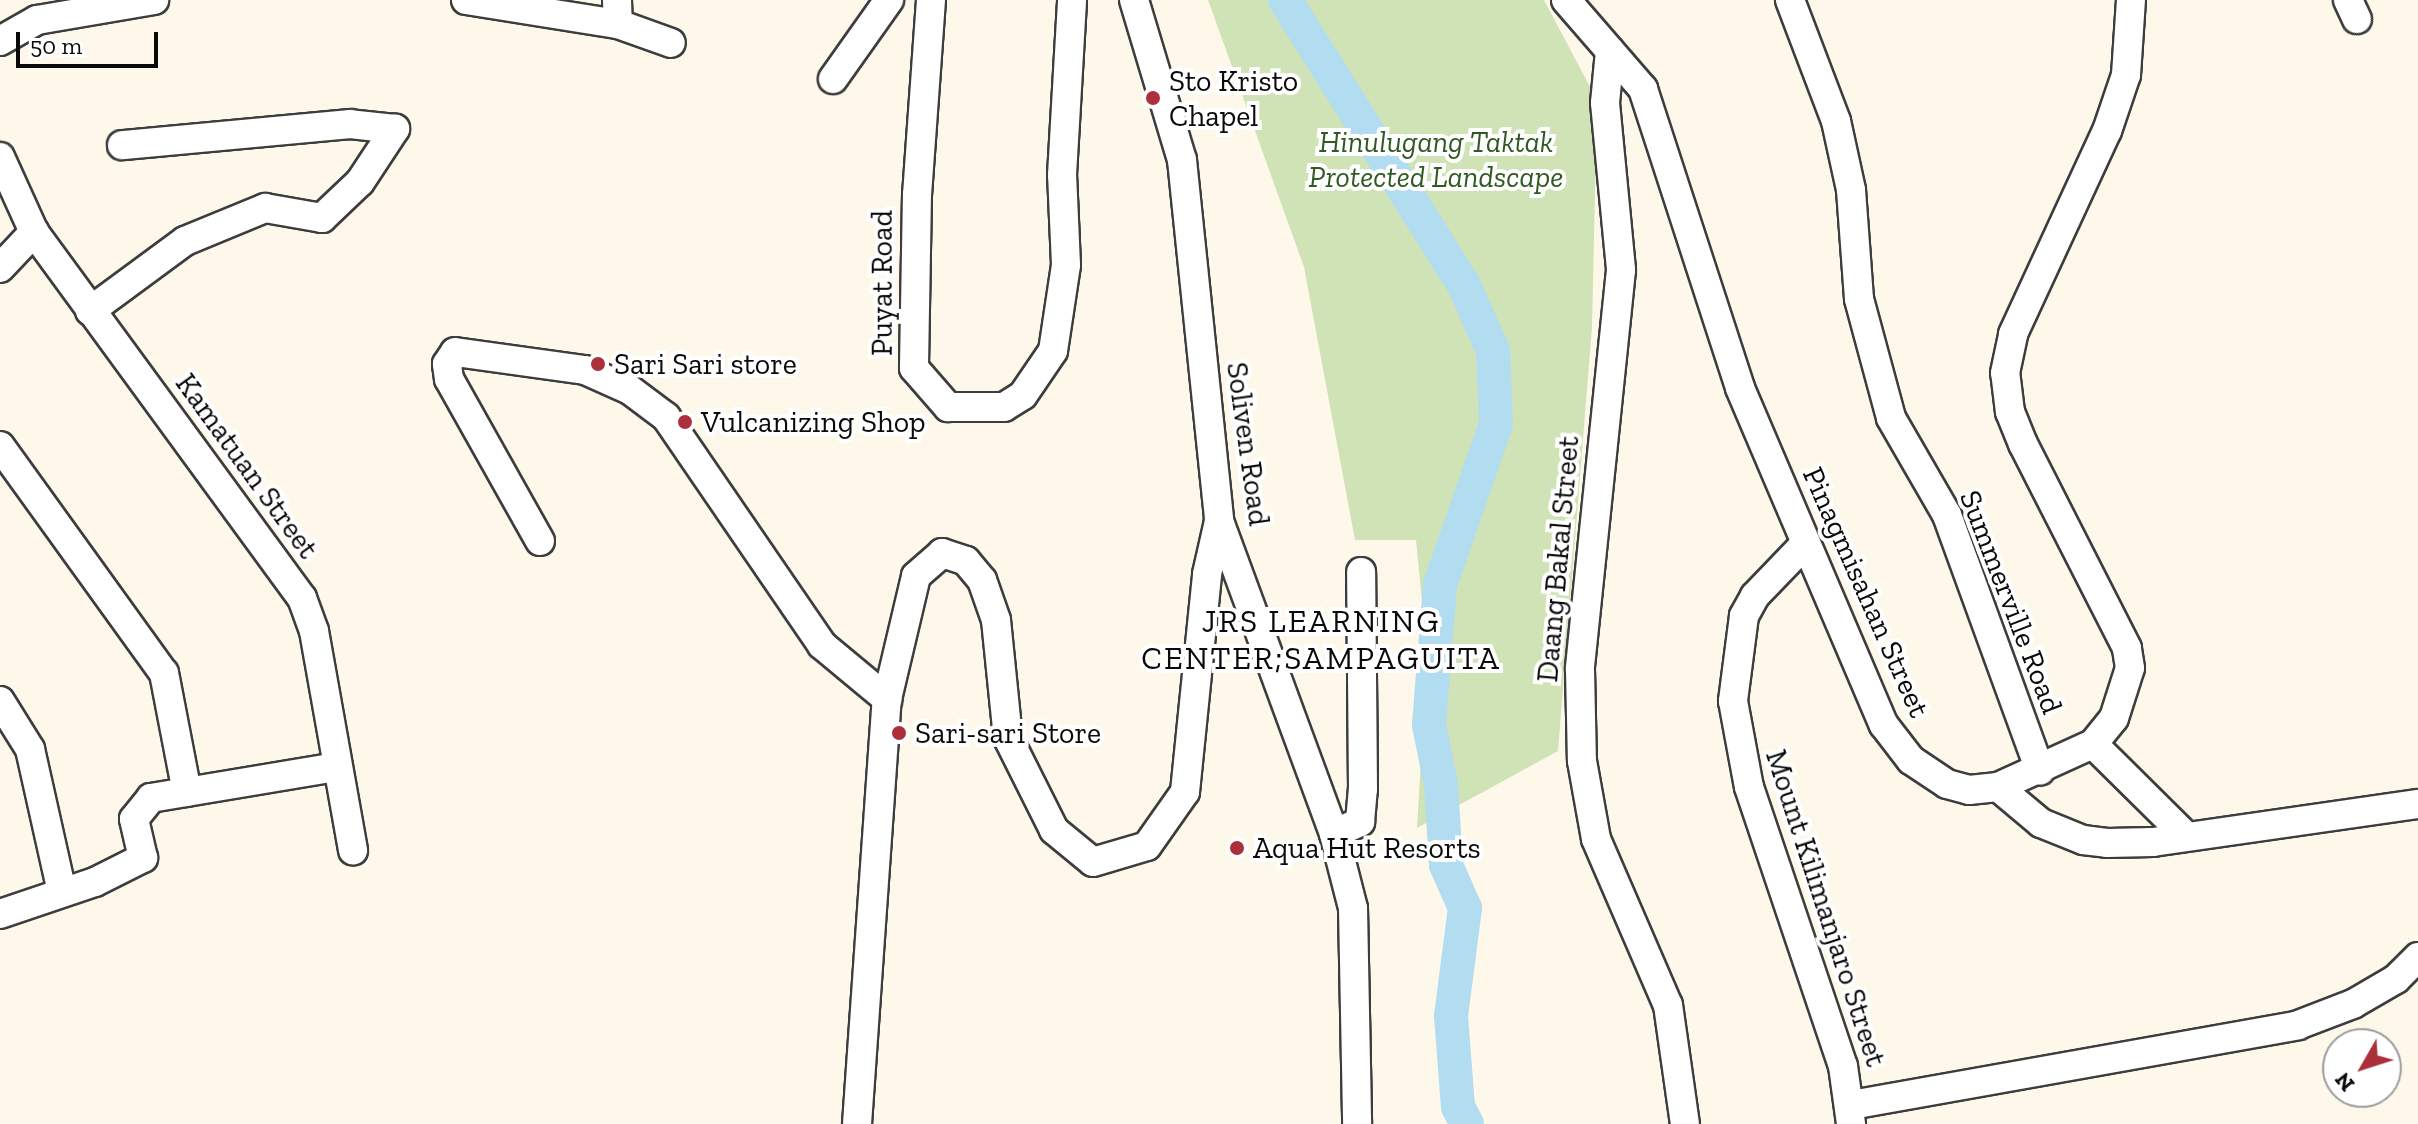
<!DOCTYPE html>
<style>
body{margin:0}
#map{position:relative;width:2418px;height:1124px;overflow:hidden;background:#fdf8e9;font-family:"Zilla Slab",serif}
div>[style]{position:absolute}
.green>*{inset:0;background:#d0e3b6}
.river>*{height:34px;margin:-17px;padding:0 17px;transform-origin:17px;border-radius:17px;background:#b2dcef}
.roads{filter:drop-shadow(2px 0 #3d3d3d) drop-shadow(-2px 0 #3d3d3d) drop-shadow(0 2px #3d3d3d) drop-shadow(0 -2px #3d3d3d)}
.minor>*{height:28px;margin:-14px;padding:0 14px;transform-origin:14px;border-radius:14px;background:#fff}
.dots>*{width:22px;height:22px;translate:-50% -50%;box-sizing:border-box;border:4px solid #fff;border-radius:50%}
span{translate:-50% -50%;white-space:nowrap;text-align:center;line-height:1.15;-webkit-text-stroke:8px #fff;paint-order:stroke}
.poi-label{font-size:30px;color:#0a0a0a}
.left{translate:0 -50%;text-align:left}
.park-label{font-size:30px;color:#305a21;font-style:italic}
.street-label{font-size:30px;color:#0a0a0a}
.neighbourhood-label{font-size:32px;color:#0a0a0a;letter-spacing:2px}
.north{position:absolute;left:2322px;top:1028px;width:80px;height:80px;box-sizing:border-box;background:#fff;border:2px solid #9d9d9d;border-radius:50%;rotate:231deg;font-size:22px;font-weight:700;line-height:32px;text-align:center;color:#0a0a0a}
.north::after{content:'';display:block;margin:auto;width:28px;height:36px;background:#ac303c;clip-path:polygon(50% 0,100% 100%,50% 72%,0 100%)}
.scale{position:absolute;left:16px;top:32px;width:142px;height:36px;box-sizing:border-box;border:4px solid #0a0a0a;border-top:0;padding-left:10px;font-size:24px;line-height:28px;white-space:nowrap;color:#0a0a0a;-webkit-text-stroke:6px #fff;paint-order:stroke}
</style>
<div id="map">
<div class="green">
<div style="clip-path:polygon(1208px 0,1544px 0,1597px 100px,1592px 327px,1558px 751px,1417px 828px,1427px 654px,1416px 540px,1355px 540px,1304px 267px)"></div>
</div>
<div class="river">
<div style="left:1285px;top:0;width:337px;rotate:57.9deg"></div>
<div style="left:1464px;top:285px;width:72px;rotate:66.3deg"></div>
<div style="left:1493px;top:351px;width:73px;rotate:87.6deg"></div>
<div style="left:1496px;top:424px;width:170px;rotate:109.2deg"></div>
<div style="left:1440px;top:585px;width:140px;rotate:94.5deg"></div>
<div style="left:1429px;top:725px;width:61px;rotate:78.7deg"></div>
<div style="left:1441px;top:785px;width:80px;rotate:86.4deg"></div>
<div style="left:1446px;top:865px;width:47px;rotate:66.2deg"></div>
<div style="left:1465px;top:908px;width:109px;rotate:97.4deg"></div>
<div style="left:1451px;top:1016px;width:91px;rotate:85.6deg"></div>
<div style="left:1458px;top:1107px;width:19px;rotate:62deg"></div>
</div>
<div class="roads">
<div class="minor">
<div style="left:466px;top:0;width:154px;rotate:9deg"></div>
<div style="left:618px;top:24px;width:56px;rotate:19.7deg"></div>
<div style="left:617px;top:0;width:24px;rotate:88deg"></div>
<div style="left:931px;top:0;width:195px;rotate:94.1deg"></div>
<div style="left:917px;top:194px;width:174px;rotate:91deg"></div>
<div style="left:914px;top:368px;width:52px;rotate:48.9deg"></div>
<div style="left:948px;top:407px;width:56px"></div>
<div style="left:1004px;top:407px;width:22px;rotate:-32deg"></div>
<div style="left:1023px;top:395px;width:53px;rotate:-55.7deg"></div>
<div style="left:1053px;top:351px;width:87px;rotate:-81.4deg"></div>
<div style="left:1066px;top:265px;width:90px;rotate:-92.5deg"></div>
<div style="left:1062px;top:175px;width:175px;rotate:-86.7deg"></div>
<div style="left:1134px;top:0;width:167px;rotate:73.3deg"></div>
<div style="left:1182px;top:160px;width:363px;rotate:84.1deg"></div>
<div style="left:1219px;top:521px;width:333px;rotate:69.8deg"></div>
<div style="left:1334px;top:834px;width:76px;rotate:75.6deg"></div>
<div style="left:1353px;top:908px;width:216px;rotate:88.9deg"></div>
<div style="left:1566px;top:0;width:118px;rotate:49.1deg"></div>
<div style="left:1643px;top:89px;width:314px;rotate:72deg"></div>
<div style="left:1740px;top:388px;width:366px;rotate:66.9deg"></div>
<div style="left:1884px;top:725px;width:44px;rotate:52.4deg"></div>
<div style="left:1911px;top:760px;width:43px;rotate:33.7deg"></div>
<div style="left:1947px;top:784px;width:23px;rotate:15deg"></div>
<div style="left:1969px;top:790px;width:29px;rotate:-6deg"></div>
<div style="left:1998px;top:787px;width:104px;rotate:-24.4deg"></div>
<div style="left:2093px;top:744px;width:33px;rotate:-51deg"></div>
<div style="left:2114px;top:718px;width:52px;rotate:-72.3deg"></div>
<div style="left:2130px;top:668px;width:20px;rotate:-99deg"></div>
<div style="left:2127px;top:648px;width:229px;rotate:-117deg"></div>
<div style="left:2023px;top:444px;width:35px;rotate:-112deg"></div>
<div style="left:2010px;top:412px;width:39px;rotate:-97deg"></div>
<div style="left:2005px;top:373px;width:40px;rotate:-78deg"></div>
<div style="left:2013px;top:334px;width:224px;rotate:-65.2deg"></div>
<div style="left:2107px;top:131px;width:59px;rotate:-71.3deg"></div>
<div style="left:2126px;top:75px;width:75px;rotate:-86.2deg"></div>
<div style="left:1790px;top:0;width:129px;rotate:69.2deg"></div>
<div style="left:1836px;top:121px;width:71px;rotate:77.7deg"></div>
<div style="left:1851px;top:190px;width:109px;rotate:85.8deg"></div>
<div style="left:1859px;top:299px;width:123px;rotate:74.9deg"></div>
<div style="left:1891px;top:418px;width:112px;rotate:60deg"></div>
<div style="left:1947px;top:515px;width:272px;rotate:70deg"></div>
<div style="left:2348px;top:0;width:21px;rotate:65deg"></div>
<div style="left:0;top:41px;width:43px;rotate:-29.6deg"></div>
<div style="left:37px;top:20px;width:119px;rotate:-9.7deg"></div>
<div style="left:1610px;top:51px;width:52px;rotate:95.5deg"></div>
<div style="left:1605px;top:103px;width:168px;rotate:84.5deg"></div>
<div style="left:1621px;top:270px;width:401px;rotate:95.9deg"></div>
<div style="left:1580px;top:669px;width:92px;rotate:88.8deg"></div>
<div style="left:1582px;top:761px;width:79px;rotate:79.8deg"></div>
<div style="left:1596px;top:839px;width:181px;rotate:66.6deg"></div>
<div style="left:1668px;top:1005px;width:120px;rotate:81.9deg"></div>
<div style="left:833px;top:79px;width:97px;rotate:-54.7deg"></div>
<div style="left:0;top:157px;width:82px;rotate:65.6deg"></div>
<div style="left:34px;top:232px;width:454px;rotate:53.8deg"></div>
<div style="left:302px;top:598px;width:35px;rotate:70deg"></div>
<div style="left:314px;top:631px;width:223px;rotate:79.9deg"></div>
<div style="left:0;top:268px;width:50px;rotate:-46.6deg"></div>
<div style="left:90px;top:311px;width:118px;rotate:-36.4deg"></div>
<div style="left:185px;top:241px;width:87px;rotate:-22.4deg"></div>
<div style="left:265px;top:208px;width:58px;rotate:10deg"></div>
<div style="left:322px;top:218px;width:52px;rotate:-43.5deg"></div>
<div style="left:360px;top:182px;width:64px;rotate:-56.6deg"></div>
<div style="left:395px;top:129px;width:45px;rotate:-173.7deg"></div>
<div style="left:350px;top:124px;width:229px;rotate:174.7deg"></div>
<div style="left:0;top:446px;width:280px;rotate:54.2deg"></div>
<div style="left:164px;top:673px;width:121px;rotate:79.1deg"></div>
<div style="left:540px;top:541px;width:186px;rotate:-119.3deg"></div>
<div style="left:449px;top:379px;width:15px;rotate:-98deg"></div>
<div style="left:447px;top:364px;width:14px;rotate:-56deg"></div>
<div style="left:455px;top:352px;width:131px;rotate:7.9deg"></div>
<div style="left:585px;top:370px;width:49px;rotate:24deg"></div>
<div style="left:630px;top:390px;width:45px;rotate:36.9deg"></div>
<div style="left:666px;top:417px;width:276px;rotate:55.6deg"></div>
<div style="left:822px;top:645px;width:85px;rotate:39.7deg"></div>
<div style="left:1804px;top:545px;width:71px;rotate:133.9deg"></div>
<div style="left:1755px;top:596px;width:23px;rotate:119deg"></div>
<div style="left:1744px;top:616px;width:86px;rotate:97.4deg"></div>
<div style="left:1733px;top:701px;width:87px;rotate:79.5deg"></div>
<div style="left:1749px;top:787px;width:294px;rotate:71.4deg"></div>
<div style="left:1843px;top:1066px;width:59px;rotate:82.1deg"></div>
<div style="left:0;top:701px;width:57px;rotate:58deg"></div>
<div style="left:30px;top:749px;width:147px;rotate:77.4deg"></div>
<div style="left:2093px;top:744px;width:131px;rotate:44.7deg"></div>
<div style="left:1998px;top:787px;width:56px;rotate:39.9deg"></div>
<div style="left:2041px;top:823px;width:45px;rotate:22deg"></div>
<div style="left:2083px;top:840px;width:24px;rotate:7deg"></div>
<div style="left:2107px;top:843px;width:46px;rotate:-1.2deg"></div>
<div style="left:2153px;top:842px;width:268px;rotate:-8.2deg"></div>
<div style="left:1334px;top:834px;width:29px;rotate:-25deg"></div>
<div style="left:1360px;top:822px;width:33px;rotate:-85deg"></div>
<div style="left:1363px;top:789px;width:217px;rotate:-90.5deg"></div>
<div style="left:0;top:914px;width:100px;rotate:-18.6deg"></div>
<div style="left:95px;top:882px;width:54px;rotate:-26.6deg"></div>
<div style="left:143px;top:858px;width:40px;rotate:-103deg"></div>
<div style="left:134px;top:819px;width:27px;rotate:-51deg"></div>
<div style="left:151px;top:798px;width:189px;rotate:-9.5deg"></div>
<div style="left:1851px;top:1105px;width:454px;rotate:-10.1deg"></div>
<div style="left:2298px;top:1025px;width:59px;rotate:-20.9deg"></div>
<div style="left:2353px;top:1004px;width:50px;rotate:-30.2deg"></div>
<div style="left:2396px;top:979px;width:31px;rotate:-45deg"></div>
<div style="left:857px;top:1124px;width:426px;rotate:-86deg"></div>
<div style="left:887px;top:699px;width:126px;rotate:-76.7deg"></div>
<div style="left:916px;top:576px;width:35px;rotate:-41deg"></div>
<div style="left:942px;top:553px;width:25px;rotate:18deg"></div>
<div style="left:966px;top:561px;width:25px;rotate:50deg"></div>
<div style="left:982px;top:580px;width:42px;rotate:70.7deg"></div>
<div style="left:996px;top:620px;width:119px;rotate:84.2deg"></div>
<div style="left:1008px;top:738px;width:103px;rotate:63.4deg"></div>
<div style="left:1054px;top:830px;width:50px;rotate:39.4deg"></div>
<div style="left:1093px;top:862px;width:56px;rotate:-16.5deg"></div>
<div style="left:1147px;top:846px;width:66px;rotate:-54.9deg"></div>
<div style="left:1185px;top:792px;width:219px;rotate:-84.2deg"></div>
<div style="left:1207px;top:574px;width:54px;rotate:-77.2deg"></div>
</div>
</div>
<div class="dots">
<div style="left:1153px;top:98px;background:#ac303c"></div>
<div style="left:598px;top:364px;background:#ac303c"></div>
<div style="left:685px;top:422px;background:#ac303c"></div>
<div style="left:899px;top:733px;background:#ac303c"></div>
<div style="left:1237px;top:848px;background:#ac303c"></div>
</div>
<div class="poi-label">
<span class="left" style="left:1169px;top:98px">Sto Kristo<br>Chapel</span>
<span class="left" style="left:614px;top:364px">Sari Sari store</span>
<span class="left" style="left:701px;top:422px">Vulcanizing Shop</span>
<span class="left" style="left:915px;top:733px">Sari-sari Store</span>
<span class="left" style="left:1253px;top:848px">Aqua Hut Resorts</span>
</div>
<div class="park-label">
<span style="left:1436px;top:159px">Hinulugang Taktak<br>Protected Landscape</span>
</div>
<div class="street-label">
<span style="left:882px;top:283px;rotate:-90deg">Puyat Road</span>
<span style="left:1248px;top:444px;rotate:82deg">Soliven Road</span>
<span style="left:247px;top:466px;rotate:54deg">Kamatuan Street</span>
<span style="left:1558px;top:559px;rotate:-85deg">Daang Bakal Street</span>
<span style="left:1866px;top:592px;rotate:66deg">Pinagmisahan Street</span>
<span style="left:2011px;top:602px;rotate:69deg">Summerville Road</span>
<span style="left:1826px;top:908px;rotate:72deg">Mount Kilimanjaro Street</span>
</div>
<div class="neighbourhood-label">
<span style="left:1321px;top:640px">JRS LEARNING<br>CENTER;SAMPAGUITA</span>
</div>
<div class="north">N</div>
<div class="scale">50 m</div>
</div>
